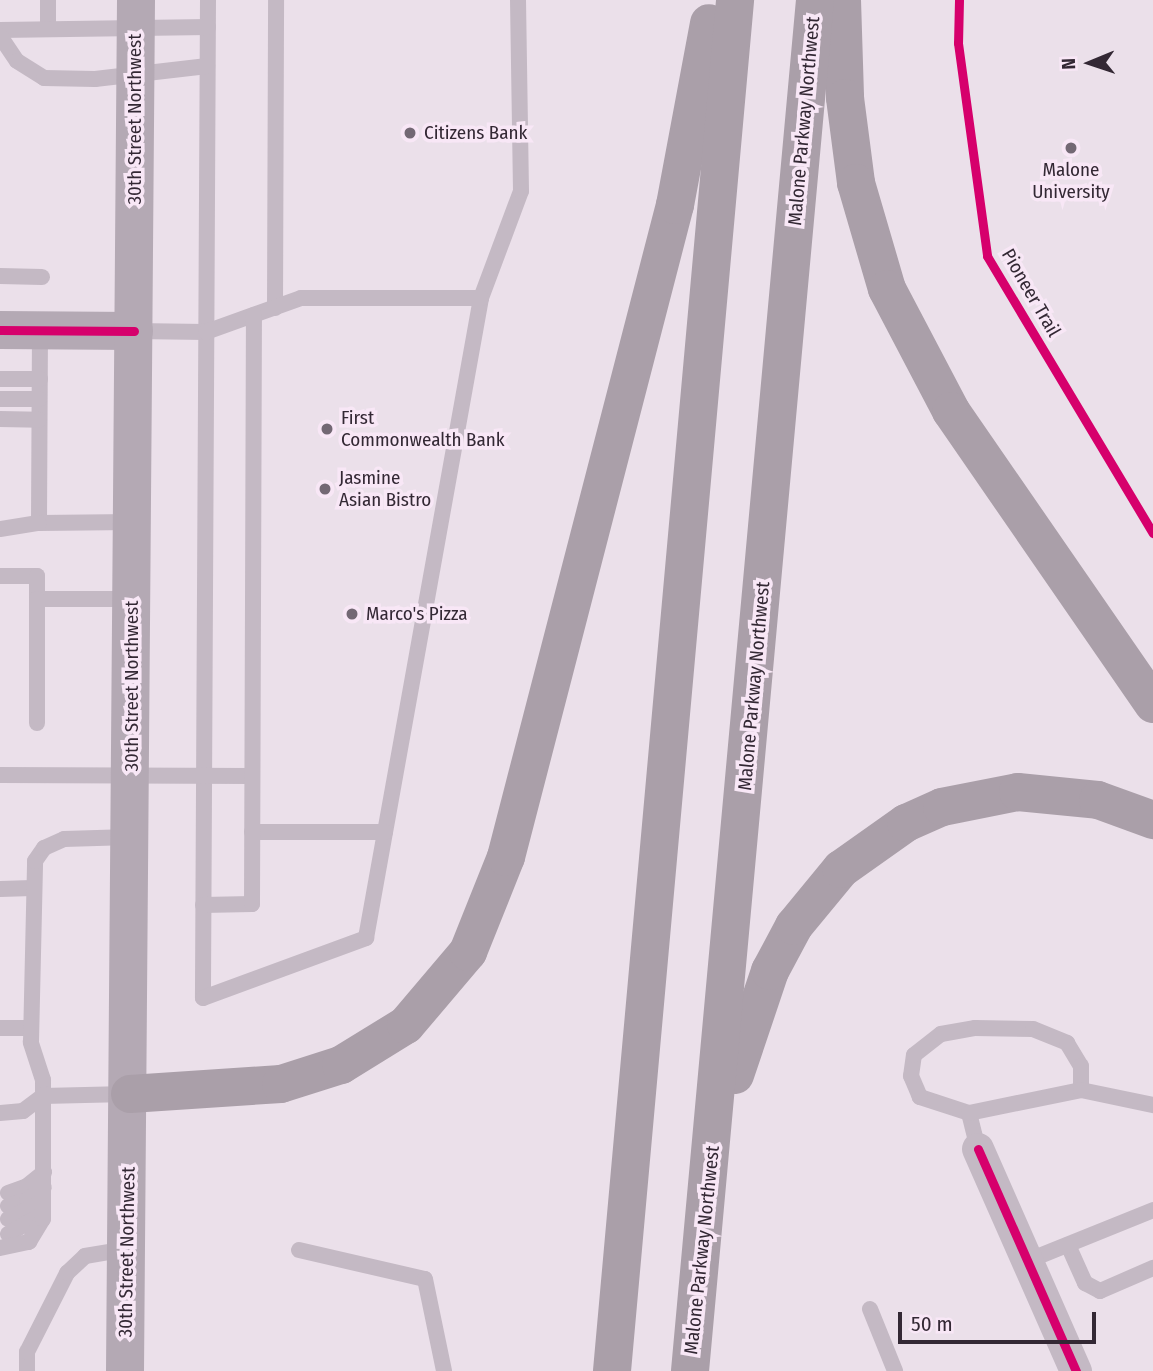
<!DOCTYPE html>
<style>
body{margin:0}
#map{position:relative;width:1153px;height:1371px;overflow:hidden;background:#ebe0ea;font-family:"Fira Sans Condensed",sans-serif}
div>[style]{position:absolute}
.lane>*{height:16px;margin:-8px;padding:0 8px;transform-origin:8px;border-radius:8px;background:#c4b9c4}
.street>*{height:32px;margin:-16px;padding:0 16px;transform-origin:16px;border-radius:16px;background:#c4b9c4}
.secondary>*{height:38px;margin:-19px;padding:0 19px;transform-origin:19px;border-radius:19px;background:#b4a9b4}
.highway>*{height:38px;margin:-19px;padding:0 19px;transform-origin:19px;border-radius:19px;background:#aa9fa9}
.cycleway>*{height:9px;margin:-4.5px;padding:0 4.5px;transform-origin:4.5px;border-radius:4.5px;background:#d6006c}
.dots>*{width:19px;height:19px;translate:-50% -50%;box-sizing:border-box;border:4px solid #f8e7f6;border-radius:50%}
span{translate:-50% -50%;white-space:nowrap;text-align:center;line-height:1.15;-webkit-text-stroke:7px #f8e7f6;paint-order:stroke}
.street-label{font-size:19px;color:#332834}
.poi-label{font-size:19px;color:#332834}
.left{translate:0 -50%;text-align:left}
.north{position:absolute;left:1055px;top:28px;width:70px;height:70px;-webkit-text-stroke:5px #f8e7f6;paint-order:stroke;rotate:268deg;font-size:19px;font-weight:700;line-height:28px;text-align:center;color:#332834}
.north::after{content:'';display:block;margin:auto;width:24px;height:32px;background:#332834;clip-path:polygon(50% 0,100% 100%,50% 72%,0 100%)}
.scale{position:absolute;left:898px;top:1312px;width:198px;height:32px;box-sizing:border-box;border:4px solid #332834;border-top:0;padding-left:9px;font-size:21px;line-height:24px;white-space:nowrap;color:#332834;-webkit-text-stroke:5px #f8e7f6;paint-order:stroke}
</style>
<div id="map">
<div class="lane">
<div style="left:208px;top:0;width:998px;rotate:90.29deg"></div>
<div style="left:203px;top:998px;width:174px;rotate:-20.2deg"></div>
<div style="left:366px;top:938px;width:650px;rotate:-79.81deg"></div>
<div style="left:481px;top:298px;width:114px;rotate:-69.5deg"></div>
<div style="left:521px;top:191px;width:191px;rotate:-90.9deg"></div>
<div style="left:48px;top:29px;width:29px;rotate:-90deg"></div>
<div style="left:0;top:30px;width:208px;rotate:-0.8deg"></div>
<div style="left:0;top:36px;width:30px;rotate:56deg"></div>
<div style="left:17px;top:61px;width:32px;rotate:32deg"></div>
<div style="left:44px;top:78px;width:51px;rotate:1.1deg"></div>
<div style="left:95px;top:79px;width:113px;rotate:-6.6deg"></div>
<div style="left:0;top:276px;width:42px;rotate:1.4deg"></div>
<div style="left:275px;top:308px;width:308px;rotate:-89.8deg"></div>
<div style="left:40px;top:330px;width:193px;rotate:90.3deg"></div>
<div style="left:39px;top:523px;width:93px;rotate:-0.6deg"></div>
<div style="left:134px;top:331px;width:72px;rotate:0.8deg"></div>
<div style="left:206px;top:332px;width:101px;rotate:-19.7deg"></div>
<div style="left:301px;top:298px;width:180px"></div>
<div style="left:0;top:379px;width:40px"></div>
<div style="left:0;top:399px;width:39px"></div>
<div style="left:0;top:419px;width:39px;rotate:1deg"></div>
<div style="left:0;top:529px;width:39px;rotate:-9deg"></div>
<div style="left:0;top:576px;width:37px"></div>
<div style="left:37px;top:576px;width:23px;rotate:90deg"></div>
<div style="left:37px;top:599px;width:95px"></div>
<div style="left:37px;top:723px;width:124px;rotate:-90deg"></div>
<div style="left:0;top:775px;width:252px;rotate:0.2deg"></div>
<div style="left:252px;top:832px;width:133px"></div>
<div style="left:0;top:889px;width:32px;rotate:-2deg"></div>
<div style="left:203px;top:905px;width:49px;rotate:-1.2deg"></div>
<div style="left:252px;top:904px;width:589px;rotate:-89.81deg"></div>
<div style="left:0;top:1028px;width:31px"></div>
<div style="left:0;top:1113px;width:23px;rotate:-5deg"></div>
<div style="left:23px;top:1111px;width:25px;rotate:-37deg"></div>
<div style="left:43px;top:1096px;width:84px;rotate:-1.4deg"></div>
<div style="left:969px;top:1113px;width:52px;rotate:-161.9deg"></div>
<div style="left:920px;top:1097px;width:23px;rotate:-113deg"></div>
<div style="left:911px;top:1076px;width:21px;rotate:-82deg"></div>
<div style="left:914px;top:1055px;width:34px;rotate:-38deg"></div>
<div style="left:941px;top:1034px;width:35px;rotate:-10deg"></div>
<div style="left:975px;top:1028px;width:58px;rotate:1deg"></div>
<div style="left:1033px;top:1029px;width:37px;rotate:22deg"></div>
<div style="left:1067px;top:1043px;width:27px;rotate:59deg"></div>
<div style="left:1081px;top:1066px;width:24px;rotate:90deg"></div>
<div style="left:978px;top:1149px;width:37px;rotate:-104deg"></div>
<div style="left:969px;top:1113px;width:114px;rotate:-11.6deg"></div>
<div style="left:1081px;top:1090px;width:74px;rotate:11.8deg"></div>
<div style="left:8px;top:1193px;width:20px;rotate:-20deg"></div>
<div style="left:27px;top:1186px;width:22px;rotate:-39deg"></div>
<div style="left:8px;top:1206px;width:20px;rotate:-18deg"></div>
<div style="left:27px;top:1200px;width:21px;rotate:-37deg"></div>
<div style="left:8px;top:1219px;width:39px;rotate:-27deg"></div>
<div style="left:8px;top:1234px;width:40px;rotate:-29.7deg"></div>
<div style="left:1068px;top:1245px;width:42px;rotate:65.9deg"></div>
<div style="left:1085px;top:1283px;width:17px;rotate:28deg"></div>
<div style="left:1100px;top:1291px;width:58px;rotate:-23.5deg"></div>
<div style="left:0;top:1248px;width:30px;rotate:-12deg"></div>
<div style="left:29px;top:1242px;width:27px;rotate:-59deg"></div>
<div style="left:43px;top:1219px;width:139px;rotate:-90deg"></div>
<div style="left:43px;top:1080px;width:40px;rotate:-108deg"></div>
<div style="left:31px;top:1042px;width:181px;rotate:-88.7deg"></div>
<div style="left:35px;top:861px;width:16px;rotate:-55deg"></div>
<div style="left:44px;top:848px;width:22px;rotate:-24deg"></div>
<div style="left:64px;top:839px;width:66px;rotate:-1.7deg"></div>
<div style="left:299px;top:1250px;width:129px;rotate:13deg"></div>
<div style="left:425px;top:1279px;width:94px;rotate:78.3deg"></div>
<div style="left:1027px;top:1261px;width:136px;rotate:-22deg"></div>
<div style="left:870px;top:1309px;width:67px;rotate:68deg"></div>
<div style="left:27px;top:1371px;width:19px;rotate:-90deg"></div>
<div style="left:27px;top:1352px;width:89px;rotate:-63.1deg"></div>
<div style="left:67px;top:1273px;width:25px;rotate:-43deg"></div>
<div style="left:85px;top:1256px;width:43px;rotate:-9.5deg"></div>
</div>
<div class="street">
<div style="left:978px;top:1149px;width:243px;rotate:66.2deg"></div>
</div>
<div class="secondary">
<div style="left:0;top:330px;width:134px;rotate:0.4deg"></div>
<div style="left:125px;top:1371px;width:1371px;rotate:-89.54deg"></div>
</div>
<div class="highway">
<div style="left:842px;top:0;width:98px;rotate:88.2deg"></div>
<div style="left:845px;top:98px;width:86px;rotate:82.6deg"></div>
<div style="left:856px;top:183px;width:110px;rotate:73.7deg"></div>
<div style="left:887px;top:289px;width:138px;rotate:62.3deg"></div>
<div style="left:951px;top:411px;width:356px;rotate:55.4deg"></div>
<div style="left:735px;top:1075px;width:110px;rotate:-71.4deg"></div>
<div style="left:770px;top:971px;width:51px;rotate:-61.9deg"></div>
<div style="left:794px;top:926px;width:74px;rotate:-50.5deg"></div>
<div style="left:841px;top:869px;width:80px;rotate:-35.3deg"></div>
<div style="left:906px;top:823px;width:39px;rotate:-24deg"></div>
<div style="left:942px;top:807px;width:77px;rotate:-11.2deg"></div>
<div style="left:1018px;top:792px;width:80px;rotate:5.7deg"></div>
<div style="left:1098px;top:800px;width:59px;rotate:20deg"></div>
<div style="left:130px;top:1094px;width:151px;rotate:-3.8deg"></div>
<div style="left:281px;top:1084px;width:63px;rotate:-17.6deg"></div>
<div style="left:341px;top:1065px;width:76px;rotate:-31.6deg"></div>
<div style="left:406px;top:1025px;width:96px;rotate:-49.7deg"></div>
<div style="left:468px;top:952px;width:102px;rotate:-68.2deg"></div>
<div style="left:506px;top:857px;width:674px;rotate:-75.47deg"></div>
<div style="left:675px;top:205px;width:185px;rotate:-79.4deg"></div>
<div style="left:612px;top:1371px;width:1377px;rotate:-84.87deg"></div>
<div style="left:690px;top:1371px;width:1377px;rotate:-84.79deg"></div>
</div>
<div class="cycleway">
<div style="left:959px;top:0;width:43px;rotate:91.3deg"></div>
<div style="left:958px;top:43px;width:215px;rotate:82.2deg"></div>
<div style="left:987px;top:256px;width:323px;rotate:59.1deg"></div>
<div style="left:0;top:330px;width:134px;rotate:0.4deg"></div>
<div style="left:978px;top:1149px;width:243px;rotate:66.2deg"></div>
</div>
<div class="dots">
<div style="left:410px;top:133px;background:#736874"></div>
<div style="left:1071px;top:148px;background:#736874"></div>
<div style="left:327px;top:429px;background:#736874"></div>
<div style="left:325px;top:489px;background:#736874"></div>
<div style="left:352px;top:614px;background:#736874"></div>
</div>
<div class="street-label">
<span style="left:135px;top:119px;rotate:-90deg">30th Street Northwest</span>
<span style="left:804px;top:121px;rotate:-85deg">Malone Parkway Northwest</span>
<span style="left:1031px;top:293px;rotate:60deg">Pioneer Trail</span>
<span style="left:132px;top:686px;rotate:-90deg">30th Street Northwest</span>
<span style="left:754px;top:686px;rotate:-85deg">Malone Parkway Northwest</span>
<span style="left:702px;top:1250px;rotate:-84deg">Malone Parkway Northwest</span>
<span style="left:127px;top:1252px;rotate:-89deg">30th Street Northwest</span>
</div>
<div class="poi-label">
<span class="left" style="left:424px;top:133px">Citizens Bank</span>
<span style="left:1071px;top:181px">Malone<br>University</span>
<span class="left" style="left:341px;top:429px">First<br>Commonwealth Bank</span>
<span class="left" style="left:339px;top:489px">Jasmine<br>Asian Bistro</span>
<span class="left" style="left:366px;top:614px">Marco's Pizza</span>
</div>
<div class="north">N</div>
<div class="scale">50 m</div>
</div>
